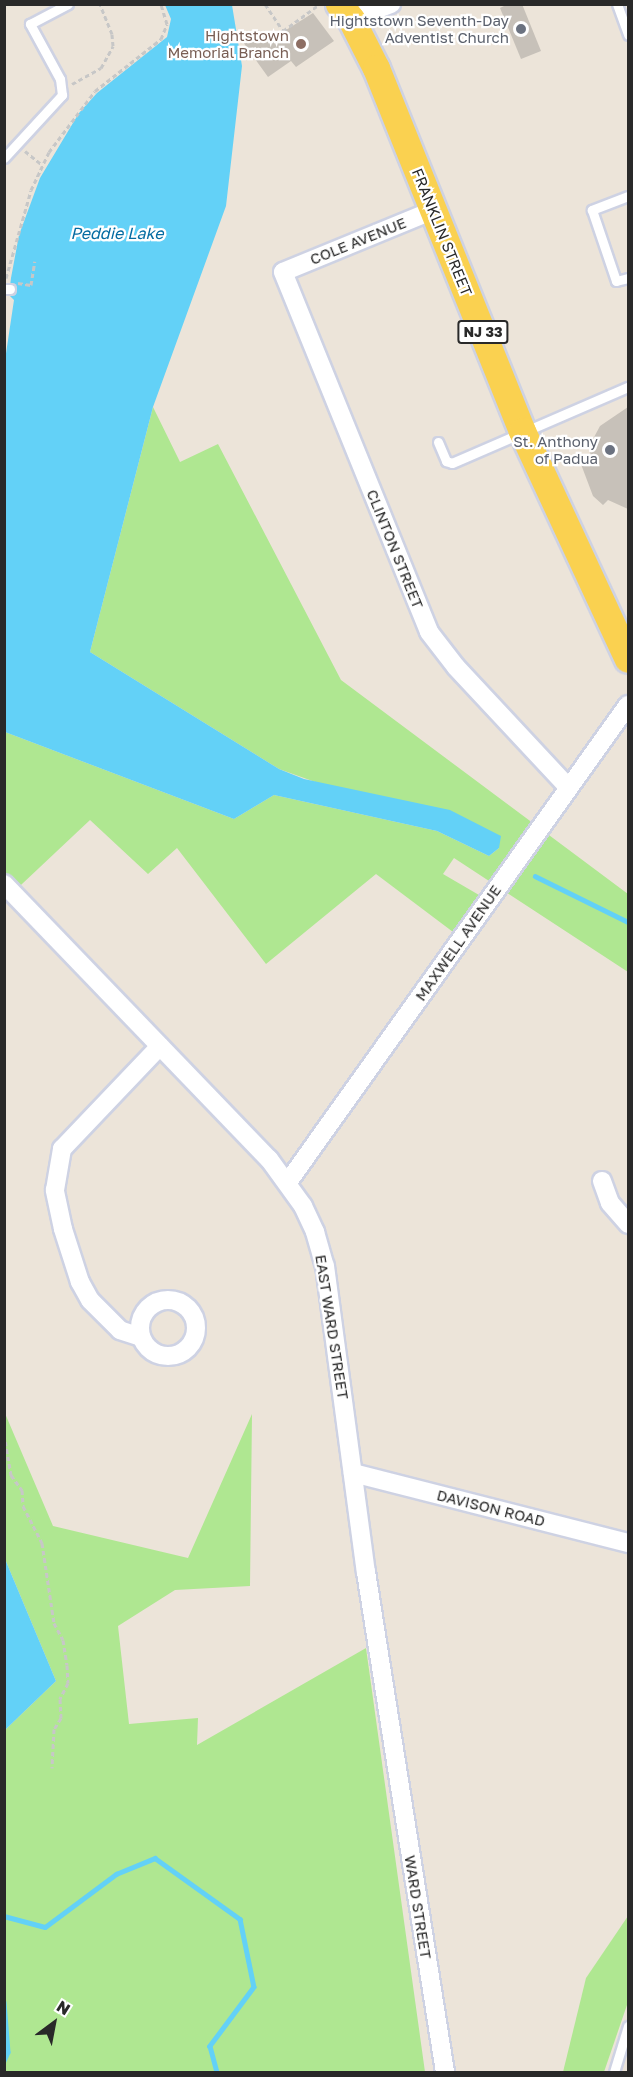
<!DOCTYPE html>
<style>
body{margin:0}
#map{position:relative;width:633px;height:2077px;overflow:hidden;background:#ece4d9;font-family:"Golos Text",sans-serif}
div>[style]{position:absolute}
.green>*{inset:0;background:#afe791}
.water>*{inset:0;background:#63d1f7}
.stream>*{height:4.5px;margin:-2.25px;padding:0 2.25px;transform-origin:2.25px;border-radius:2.25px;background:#63d1f7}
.building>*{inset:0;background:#c7c1b9}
.path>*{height:3px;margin-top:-1.5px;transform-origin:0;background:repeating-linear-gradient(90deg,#c7c7c7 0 4.5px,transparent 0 7.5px)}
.roads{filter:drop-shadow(2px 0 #ced2e3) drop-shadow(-2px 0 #ced2e3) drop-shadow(0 2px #ced2e3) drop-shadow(0 -2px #ced2e3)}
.service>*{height:9px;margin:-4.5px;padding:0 4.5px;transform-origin:4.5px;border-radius:4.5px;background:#fff}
.minor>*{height:18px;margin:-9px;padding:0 9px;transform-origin:9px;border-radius:9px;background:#fff}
.minor>.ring{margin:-9px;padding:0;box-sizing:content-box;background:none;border:18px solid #fff;border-radius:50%}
.primary>*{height:27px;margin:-13.5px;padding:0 13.5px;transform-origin:13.5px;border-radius:13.5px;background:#fad150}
.dots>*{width:16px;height:16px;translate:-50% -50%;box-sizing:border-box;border:3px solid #fff;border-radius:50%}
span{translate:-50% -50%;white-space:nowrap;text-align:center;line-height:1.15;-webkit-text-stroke:4.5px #fff;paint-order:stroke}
.shield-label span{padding:2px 4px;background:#fff;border:2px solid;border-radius:4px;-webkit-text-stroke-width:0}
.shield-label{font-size:14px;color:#292929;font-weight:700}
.worship-label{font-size:15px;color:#5b616d}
.right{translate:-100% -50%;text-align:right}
.education-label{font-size:15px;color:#785e54}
.street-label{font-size:15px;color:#292929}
.water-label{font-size:16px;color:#046ca2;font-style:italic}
.frame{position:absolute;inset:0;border:6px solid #292929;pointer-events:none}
.north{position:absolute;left:24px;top:1993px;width:60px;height:60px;-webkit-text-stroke:4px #fff;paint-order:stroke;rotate:32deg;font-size:16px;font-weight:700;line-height:24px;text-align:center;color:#292929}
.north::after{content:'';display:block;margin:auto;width:21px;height:27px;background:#292929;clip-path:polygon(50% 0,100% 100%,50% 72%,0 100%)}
</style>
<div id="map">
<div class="green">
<div style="clip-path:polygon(153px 407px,180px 462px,218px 444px,341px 680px,628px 894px,628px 972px,454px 858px,443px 874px,491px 902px,465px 941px,376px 874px,266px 964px,177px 848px,148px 874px,90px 820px,5px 900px,5px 732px,234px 819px,274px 795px,437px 831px,489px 856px,499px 848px,279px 769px,90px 652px)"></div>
<div style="clip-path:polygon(4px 1411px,53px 1526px,188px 1558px,252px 1414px,250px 1586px,175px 1590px,118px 1626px,129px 1724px,198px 1718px,197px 1745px,366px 1648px,425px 2072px,5px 2072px,5px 1730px,56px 1681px,5px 1559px)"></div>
<div style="clip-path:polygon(628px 1916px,628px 2002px,604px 2072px,563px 2072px,586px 1978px)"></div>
</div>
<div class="water">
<div style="clip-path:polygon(165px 5px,232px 5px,242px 66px,226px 206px,153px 407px,90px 652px,279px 769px,304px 779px,450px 810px,501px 836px,499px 848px,489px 856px,437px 831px,274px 795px,234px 819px,5px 732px,5px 360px,14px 300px,9px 295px,11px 278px,19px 235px,40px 178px,79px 113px,97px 93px,167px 37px,171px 19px)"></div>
<div style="clip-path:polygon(5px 1559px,56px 1681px,5px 1730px,4px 1730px)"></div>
</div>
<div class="stream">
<div style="left:535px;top:876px;width:104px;rotate:26.3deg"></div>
<div style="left:4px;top:1916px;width:42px;rotate:15deg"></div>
<div style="left:45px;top:1927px;width:89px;rotate:-36.7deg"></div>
<div style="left:116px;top:1874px;width:42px;rotate:-22.3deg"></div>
<div style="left:155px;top:1858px;width:105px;rotate:35.7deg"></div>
<div style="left:240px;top:1919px;width:69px;rotate:78.4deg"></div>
<div style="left:254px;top:1987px;width:74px;rotate:126.7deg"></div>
<div style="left:210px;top:2046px;width:27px;rotate:75deg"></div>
<div style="left:4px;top:2002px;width:50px;rotate:85.4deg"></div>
<div style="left:8px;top:2052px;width:10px;rotate:114deg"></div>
</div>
<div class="building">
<div style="clip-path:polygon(508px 4px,522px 4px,541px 51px,521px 59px,500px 8px)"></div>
<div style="clip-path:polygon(313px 13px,334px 41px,296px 67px,291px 61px,268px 77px,243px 42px,259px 30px,267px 42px)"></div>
<div style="clip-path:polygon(628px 407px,628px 509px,608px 500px,603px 505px,593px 496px,579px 459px,589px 459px,592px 441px,600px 426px)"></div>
</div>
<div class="path">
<div style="left:265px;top:4px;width:32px;rotate:56deg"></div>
<div style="left:283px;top:31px;width:42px;rotate:-36.3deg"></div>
<div style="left:72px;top:84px;width:33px;rotate:-29deg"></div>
<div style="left:101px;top:68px;width:25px;rotate:-61deg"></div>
<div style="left:113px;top:46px;width:12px;rotate:-95deg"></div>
<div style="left:112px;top:34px;width:32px;rotate:-112deg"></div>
<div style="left:25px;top:151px;width:22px;rotate:39deg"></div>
<div style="left:6px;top:278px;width:91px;rotate:-74.1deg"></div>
<div style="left:31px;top:190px;width:42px;rotate:-64.7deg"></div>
<div style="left:49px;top:152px;width:76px;rotate:-53deg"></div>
<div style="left:95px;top:91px;width:84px;rotate:-38.2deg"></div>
<div style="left:161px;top:39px;width:16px;rotate:-68deg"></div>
<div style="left:167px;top:24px;width:21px;rotate:-107deg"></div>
<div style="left:18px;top:283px;width:13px;rotate:9deg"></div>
<div style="left:31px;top:285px;width:24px;rotate:-81deg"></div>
<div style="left:4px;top:1434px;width:42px;rotate:80.3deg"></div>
<div style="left:11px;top:1475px;width:19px;rotate:54deg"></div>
<div style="left:22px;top:1490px;width:16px;rotate:86deg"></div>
<div style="left:23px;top:1506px;width:42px;rotate:62.8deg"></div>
<div style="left:42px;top:1543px;width:81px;rotate:81.5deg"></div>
<div style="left:54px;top:1623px;width:19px;rotate:62deg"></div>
<div style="left:63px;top:1640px;width:25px;rotate:81deg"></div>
<div style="left:67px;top:1665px;width:18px;rotate:87deg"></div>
<div style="left:68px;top:1683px;width:18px;rotate:117deg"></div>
<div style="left:60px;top:1699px;width:19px;rotate:87deg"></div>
<div style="left:61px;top:1718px;width:13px;rotate:122deg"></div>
<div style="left:54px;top:1729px;width:39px;rotate:93deg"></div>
</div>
<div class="roads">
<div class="service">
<div style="left:617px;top:4px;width:33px;rotate:70deg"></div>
<div style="left:4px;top:158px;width:86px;rotate:-47.4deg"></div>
<div style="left:62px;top:95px;width:16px;rotate:-97deg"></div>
<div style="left:60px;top:79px;width:63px;rotate:-118.6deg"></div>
<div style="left:30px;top:24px;width:43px;rotate:-27.8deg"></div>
<div style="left:628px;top:196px;width:39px;rotate:159deg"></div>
<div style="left:592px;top:210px;width:75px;rotate:71.3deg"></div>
<div style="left:616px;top:281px;width:12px;rotate:-14deg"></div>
<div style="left:4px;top:289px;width:6px"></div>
<div style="left:438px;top:442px;width:21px;rotate:67deg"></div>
<div style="left:446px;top:461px;width:6px;rotate:18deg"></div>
<div style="left:452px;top:463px;width:192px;rotate:-23.4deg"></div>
<div style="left:614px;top:2072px;width:48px;rotate:-73.1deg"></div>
</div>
<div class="minor">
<div style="left:351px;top:19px;width:43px;rotate:-20.6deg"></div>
<div style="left:434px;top:210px;width:163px;rotate:157.7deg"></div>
<div style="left:283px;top:272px;width:388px;rotate:67.9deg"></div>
<div style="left:429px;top:632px;width:44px;rotate:52.4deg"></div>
<div style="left:456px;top:667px;width:164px;rotate:47deg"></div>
<div style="left:4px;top:884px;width:382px;rotate:46.1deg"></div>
<div style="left:269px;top:1159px;width:58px;rotate:54.1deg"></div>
<div style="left:303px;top:1206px;width:29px;rotate:65deg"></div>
<div style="left:315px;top:1232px;width:35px;rotate:74deg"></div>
<div style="left:325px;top:1266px;width:309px;rotate:82.4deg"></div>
<div style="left:366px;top:1572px;width:506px;rotate:81.02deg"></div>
<div style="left:602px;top:1181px;width:23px;rotate:70deg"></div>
<div style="left:610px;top:1203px;width:28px;rotate:49deg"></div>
<div style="left:288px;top:1182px;width:586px;rotate:-54.52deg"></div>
<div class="ring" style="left:140px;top:1300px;width:38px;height:38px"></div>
<div style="left:141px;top:1337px;width:22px;rotate:-162deg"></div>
<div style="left:120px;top:1330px;width:42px;rotate:-135deg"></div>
<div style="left:90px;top:1300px;width:21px;rotate:-119deg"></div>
<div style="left:80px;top:1282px;width:56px;rotate:-107.8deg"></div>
<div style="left:63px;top:1229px;width:40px;rotate:-102deg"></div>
<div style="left:55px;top:1190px;width:42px;rotate:-80.3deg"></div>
<div style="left:62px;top:1149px;width:142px;rotate:-46.4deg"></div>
<div style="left:353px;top:1473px;width:284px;rotate:14.3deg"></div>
</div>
<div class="primary">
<div style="left:339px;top:4px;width:19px;rotate:51deg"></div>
<div style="left:351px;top:19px;width:55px;rotate:63deg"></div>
<div style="left:376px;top:68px;width:391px;rotate:68.1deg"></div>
<div style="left:522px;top:431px;width:251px;rotate:65.1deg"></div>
</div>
</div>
<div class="dots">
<div style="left:521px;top:29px;background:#6b7280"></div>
<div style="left:301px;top:44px;background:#8d6e63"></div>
<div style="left:610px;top:450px;background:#6b7280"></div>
</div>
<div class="shield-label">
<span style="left:483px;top:332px">NJ 33</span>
</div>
<div class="worship-label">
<span class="right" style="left:509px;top:29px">Hightstown Seventh-Day<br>Adventist Church</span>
<span class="right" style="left:598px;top:450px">St. Anthony<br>of Padua</span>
</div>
<div class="education-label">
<span class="right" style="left:289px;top:44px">Hightstown<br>Memorial Branch</span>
</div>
<div class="street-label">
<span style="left:442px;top:232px;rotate:68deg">FRANKLIN STREET</span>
<span style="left:358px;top:241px;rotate:-22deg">COLE AVENUE</span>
<span style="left:395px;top:549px;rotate:68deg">CLINTON STREET</span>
<span style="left:458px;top:943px;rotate:-55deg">MAXWELL AVENUE</span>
<span style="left:332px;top:1327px;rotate:81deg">EAST WARD STREET</span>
<span style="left:491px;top:1508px;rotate:14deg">DAVISON ROAD</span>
<span style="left:418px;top:1907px;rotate:81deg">WARD STREET</span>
</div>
<div class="water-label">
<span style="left:117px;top:233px">Peddie Lake</span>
</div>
<div class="frame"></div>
<div class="north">N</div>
</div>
